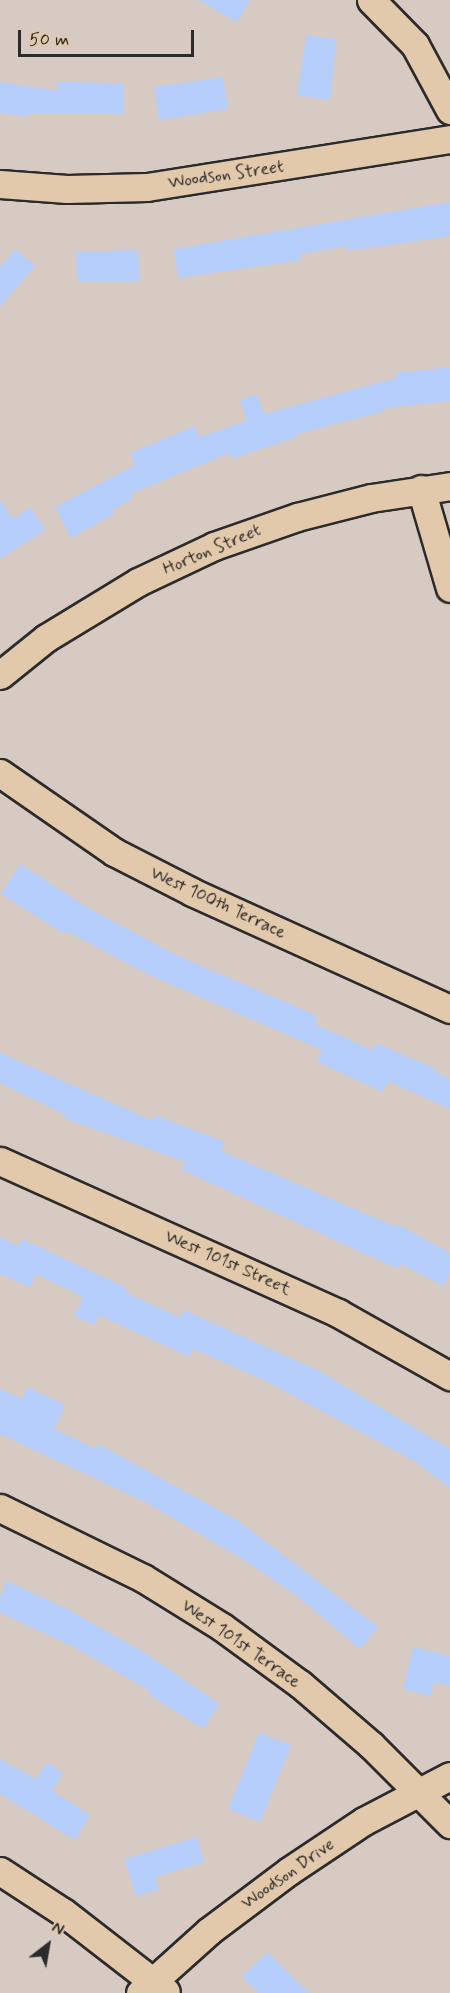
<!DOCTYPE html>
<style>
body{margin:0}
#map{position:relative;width:450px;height:1993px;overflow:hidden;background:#d6cac3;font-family:Mynerve,sans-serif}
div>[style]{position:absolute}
.building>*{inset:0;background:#b6cefc}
.roads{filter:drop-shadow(2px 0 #2b2b2b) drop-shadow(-2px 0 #2b2b2b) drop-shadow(0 2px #2b2b2b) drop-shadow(0 -2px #2b2b2b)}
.minor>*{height:27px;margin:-13.5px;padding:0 13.5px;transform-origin:13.5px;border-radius:13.5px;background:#e3c9ab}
span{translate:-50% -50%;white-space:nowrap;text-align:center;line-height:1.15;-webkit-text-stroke:4.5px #e3c9ab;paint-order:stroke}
.street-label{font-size:18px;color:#2b2b2b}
.north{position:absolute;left:18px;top:1915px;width:60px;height:60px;-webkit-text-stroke:4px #e3c9ab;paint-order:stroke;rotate:31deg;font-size:16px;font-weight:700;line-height:24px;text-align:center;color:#2b2b2b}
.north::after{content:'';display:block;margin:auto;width:21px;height:27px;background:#2b2b2b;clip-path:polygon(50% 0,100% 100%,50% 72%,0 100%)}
.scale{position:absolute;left:18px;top:30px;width:176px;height:27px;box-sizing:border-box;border:3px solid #2b2b2b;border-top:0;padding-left:8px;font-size:18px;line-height:21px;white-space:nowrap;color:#2b2b2b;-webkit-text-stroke:4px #e3c9ab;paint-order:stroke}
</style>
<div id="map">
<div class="building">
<div style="clip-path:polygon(198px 0,250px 0,237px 22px)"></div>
<div style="clip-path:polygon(306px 35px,336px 39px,330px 100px,297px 95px)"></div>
<div style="clip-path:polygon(223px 77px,228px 109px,159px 120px,154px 87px)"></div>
<div style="clip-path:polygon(0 82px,58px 91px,58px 82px,124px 83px,124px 114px,29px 113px,28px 117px,0 113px)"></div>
<div style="clip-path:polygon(450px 202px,450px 236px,348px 251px,348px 246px,300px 254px,301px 260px,178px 278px,174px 249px)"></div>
<div style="clip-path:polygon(15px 249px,35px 266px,0 306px,0 267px)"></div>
<div style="clip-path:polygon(138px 250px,139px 281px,77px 282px,76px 252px)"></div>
<div style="clip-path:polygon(450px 367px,450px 401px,384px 408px,385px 411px,296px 434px,297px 437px,231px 459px,229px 453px,130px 494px,132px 499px,112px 510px,114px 514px,71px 538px,55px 507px,135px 465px,130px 453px,194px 426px,199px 437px,247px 421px,240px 400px,257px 394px,264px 414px,396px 378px,395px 373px)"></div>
<div style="clip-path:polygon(0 500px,13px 519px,30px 507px,45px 530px,0 559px)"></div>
<div style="clip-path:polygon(20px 864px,88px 908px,176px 955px,317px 1016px,314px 1024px,372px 1050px,376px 1043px,436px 1069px,435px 1072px,450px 1079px,450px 1109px,388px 1081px,383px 1092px,317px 1062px,322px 1050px,147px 974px,66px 931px,64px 934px,1px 894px)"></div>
<div style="clip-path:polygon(0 1053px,153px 1121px,155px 1115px,225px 1142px,221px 1151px,396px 1227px,397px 1224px,450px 1253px,450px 1273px,443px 1286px,401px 1264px,398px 1269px,182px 1170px,185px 1162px,64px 1118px,65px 1115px,0 1083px)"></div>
<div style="clip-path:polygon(0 1237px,18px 1246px,22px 1239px,127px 1288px,125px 1292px,180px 1318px,184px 1310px,319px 1371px,450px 1449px,450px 1488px,414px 1461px,264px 1380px,193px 1349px,189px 1357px,99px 1315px,94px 1325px,74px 1316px,83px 1297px,36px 1274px,30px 1287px,0 1274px)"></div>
<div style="clip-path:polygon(27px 1387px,65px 1405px,54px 1429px,96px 1449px,98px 1444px,237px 1520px,378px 1627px,360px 1649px,294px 1594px,236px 1555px,145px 1502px,0 1434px,0 1389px,22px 1399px)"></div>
<div style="clip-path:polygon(7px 1581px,69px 1610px,145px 1653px,219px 1704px,203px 1729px,148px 1694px,150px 1691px,72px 1646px,0 1613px,0 1597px)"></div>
<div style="clip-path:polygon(413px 1647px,450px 1656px,450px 1686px,434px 1682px,430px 1696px,403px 1689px)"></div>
<div style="clip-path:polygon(259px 1733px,291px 1745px,260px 1822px,228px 1809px)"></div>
<div style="clip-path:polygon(0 1759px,36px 1779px,47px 1762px,63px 1773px,52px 1791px,90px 1815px,75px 1840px,0 1794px)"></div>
<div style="clip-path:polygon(197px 1837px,204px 1862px,155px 1877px,159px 1889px,136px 1896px,124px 1859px)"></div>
<div style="clip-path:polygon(267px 1952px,309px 1993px,259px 1993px,242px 1977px)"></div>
</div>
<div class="roads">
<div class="minor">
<div style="left:371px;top:0;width:63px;rotate:45.6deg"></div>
<div style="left:415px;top:45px;width:74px;rotate:61.7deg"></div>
<div style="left:0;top:184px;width:67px;rotate:4.3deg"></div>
<div style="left:67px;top:189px;width:80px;rotate:-1.4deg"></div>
<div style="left:147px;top:187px;width:307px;rotate:-9deg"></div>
<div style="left:421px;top:489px;width:103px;rotate:73.7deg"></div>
<div style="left:0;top:675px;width:59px;rotate:-38.8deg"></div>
<div style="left:46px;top:638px;width:108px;rotate:-31.3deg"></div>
<div style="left:138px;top:582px;width:84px;rotate:-25.3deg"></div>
<div style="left:214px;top:546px;width:88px;rotate:-19.3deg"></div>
<div style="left:297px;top:517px;width:76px;rotate:-14.4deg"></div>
<div style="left:371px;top:498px;width:80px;rotate:-8.6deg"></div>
<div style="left:0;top:773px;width:139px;rotate:34.7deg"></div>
<div style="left:114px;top:852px;width:88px;rotate:27.1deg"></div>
<div style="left:192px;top:892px;width:283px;rotate:24.4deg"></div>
<div style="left:0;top:1161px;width:371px;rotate:24.2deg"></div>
<div style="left:338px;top:1313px;width:129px;rotate:29.4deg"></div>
<div style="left:0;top:1508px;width:159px;rotate:26.1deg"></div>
<div style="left:143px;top:1578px;width:93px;rotate:31.8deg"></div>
<div style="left:222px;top:1627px;width:97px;rotate:36.2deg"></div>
<div style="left:300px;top:1684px;width:94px;rotate:40.7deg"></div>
<div style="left:371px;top:1745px;width:112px;rotate:45deg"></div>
<div style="left:0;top:1871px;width:75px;rotate:33.1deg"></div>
<div style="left:63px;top:1912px;width:130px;rotate:37.8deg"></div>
<div style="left:140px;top:1993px;width:93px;rotate:-41.9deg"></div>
<div style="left:209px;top:1931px;width:100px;rotate:-36.9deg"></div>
<div style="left:289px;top:1871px;width:90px;rotate:-33.7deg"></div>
<div style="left:364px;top:1821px;width:97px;rotate:-27.6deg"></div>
</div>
</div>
<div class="street-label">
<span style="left:226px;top:175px;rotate:-8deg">Woodson Street</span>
<span style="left:212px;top:550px;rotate:-23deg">Horton Street</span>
<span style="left:218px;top:903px;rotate:25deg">West 100th Terrace</span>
<span style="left:228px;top:1263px;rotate:24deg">West 101st Street</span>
<span style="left:241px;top:1644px;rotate:35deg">West 101st Terrace</span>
<span style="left:288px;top:1874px;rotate:-35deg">Woodson Drive</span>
</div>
<div class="north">N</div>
<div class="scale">50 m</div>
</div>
